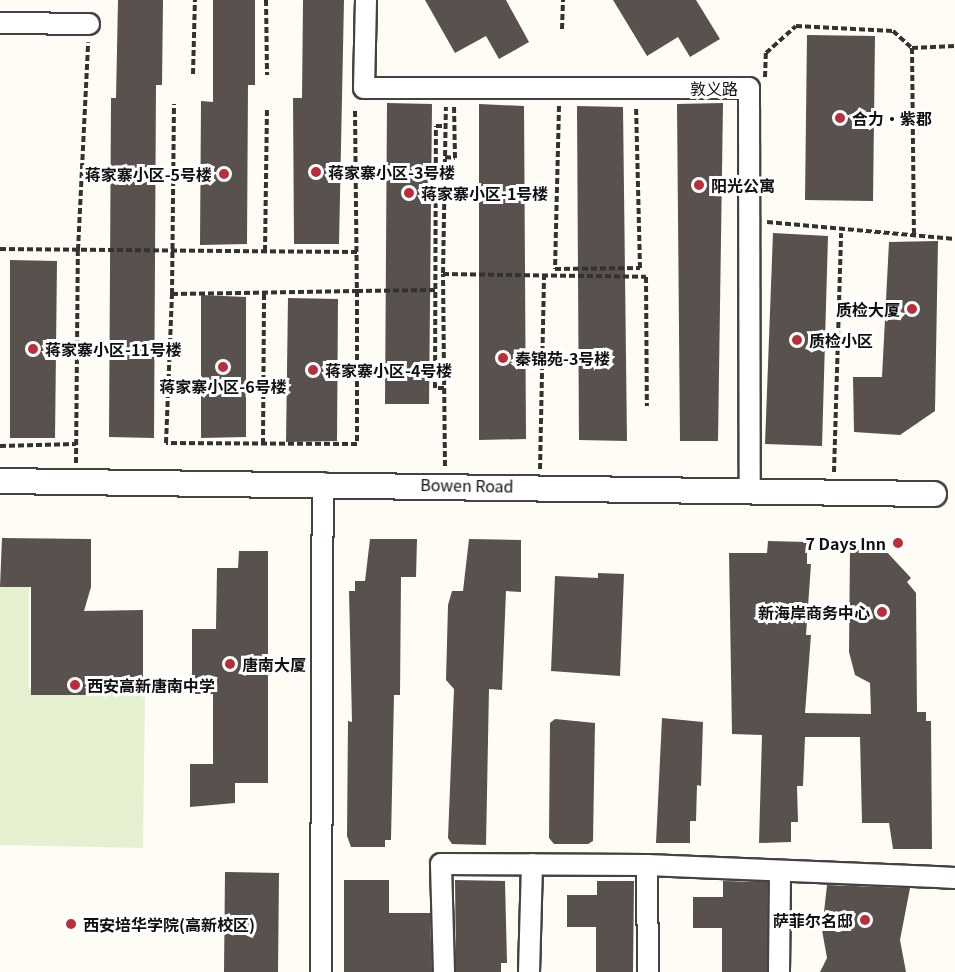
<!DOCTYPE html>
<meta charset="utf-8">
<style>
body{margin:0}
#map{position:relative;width:955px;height:972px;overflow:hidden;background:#fefcf4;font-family:Georgia,"Noto Sans SC",serif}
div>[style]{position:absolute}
.pitch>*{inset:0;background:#e5f0d0}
.building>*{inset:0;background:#58514d}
.path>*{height:4px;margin-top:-2px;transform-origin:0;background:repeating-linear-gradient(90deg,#323232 0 6px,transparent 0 9px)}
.roads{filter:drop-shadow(2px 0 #434343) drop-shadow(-2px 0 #434343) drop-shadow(0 2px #434343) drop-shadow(0 -2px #434343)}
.minor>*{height:20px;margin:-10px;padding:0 10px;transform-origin:10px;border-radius:10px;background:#fff}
.tertiary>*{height:24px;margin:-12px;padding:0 12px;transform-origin:12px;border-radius:12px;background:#fff}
.dots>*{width:16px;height:16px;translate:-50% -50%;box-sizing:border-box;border:3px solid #fff;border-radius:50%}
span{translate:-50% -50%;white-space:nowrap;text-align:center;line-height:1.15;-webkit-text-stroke:6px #fff;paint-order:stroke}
.street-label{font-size:16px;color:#101010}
.poi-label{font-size:16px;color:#101010;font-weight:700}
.left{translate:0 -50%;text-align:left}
.right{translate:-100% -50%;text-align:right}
</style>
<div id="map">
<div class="pitch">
<div style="clip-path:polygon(0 587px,29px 587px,29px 688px,145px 691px,143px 848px,0 845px)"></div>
</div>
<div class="building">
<div style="clip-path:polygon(118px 0,163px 0,162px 85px,156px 85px,154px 438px,109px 437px,111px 98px,116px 98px)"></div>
<div style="clip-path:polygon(213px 0,255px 0,255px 85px,248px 85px,247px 244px,200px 245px,201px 101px,213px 102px)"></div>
<div style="clip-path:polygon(303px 0,344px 0,339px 244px,294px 244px,293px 98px,302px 98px)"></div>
<div style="clip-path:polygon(425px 0,506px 0,529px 42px,499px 59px,486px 36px,455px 53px)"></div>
<div style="clip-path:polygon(613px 0,696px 0,720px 39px,690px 57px,678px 37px,647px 56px)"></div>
<div style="clip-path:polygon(807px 35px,875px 36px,873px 201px,805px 200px)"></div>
<div style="clip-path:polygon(387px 103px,432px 104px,429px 404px,385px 404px)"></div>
<div style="clip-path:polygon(723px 103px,718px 441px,680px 441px,677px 104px)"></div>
<div style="clip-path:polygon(479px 104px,524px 106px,526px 439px,479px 440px)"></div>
<div style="clip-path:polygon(577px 106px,623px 107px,627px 441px,579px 440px)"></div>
<div style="clip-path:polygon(773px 233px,828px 236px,822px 446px,765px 444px)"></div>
<div style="clip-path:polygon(938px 241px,935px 411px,900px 435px,854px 432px,853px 377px,882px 377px,889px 242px)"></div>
<div style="clip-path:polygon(10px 260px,57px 261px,55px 438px,10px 438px)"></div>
<div style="clip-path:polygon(201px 295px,246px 297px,246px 437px,201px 438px)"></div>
<div style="clip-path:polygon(288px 298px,338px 299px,337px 441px,286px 442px)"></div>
<div style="clip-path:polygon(2px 538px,91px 539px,91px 587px,84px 611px,143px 610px,143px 695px,31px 695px,31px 587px,0 587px)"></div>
<div style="clip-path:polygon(370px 539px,417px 539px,416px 577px,401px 577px,400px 695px,394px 695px,391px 840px,385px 840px,385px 847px,351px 847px,347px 836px,348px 721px,352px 722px,349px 591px,355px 591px,355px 581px,365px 581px)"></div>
<div style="clip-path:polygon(469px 539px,521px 540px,521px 592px,506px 591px,502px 690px,489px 689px,486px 845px,452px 844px,448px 838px,454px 689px,446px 680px,448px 605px,452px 591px,463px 591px)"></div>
<div style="clip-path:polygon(768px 541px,807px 542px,807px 564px,811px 564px,806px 635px,811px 635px,805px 713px,871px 714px,870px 683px,855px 675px,849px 652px,850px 549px,885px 550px,911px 578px,907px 582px,916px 593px,917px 712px,926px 712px,926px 721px,931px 721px,932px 849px,893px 849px,889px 823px,862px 823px,860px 737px,805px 737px,803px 786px,797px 786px,798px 822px,791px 822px,791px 842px,759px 843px,762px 735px,732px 734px,729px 553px,767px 553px)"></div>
<div style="clip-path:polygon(239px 551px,268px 551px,268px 783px,235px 783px,235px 803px,190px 807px,190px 764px,213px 764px,213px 694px,192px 694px,192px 629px,216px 629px,217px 568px,238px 568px)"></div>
<div style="clip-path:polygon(598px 573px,624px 574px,620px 676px,551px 671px,555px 576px,598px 578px)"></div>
<div style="clip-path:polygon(662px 718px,703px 722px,701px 786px,697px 785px,696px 821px,690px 821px,690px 843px,656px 843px)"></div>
<div style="clip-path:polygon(555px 719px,595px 723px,593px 841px,588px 844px,554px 844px,549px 838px,550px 723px)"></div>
<div style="clip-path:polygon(225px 872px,279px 873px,278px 972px,224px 972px)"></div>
<div style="clip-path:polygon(344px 880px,389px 880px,389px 913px,430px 913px,432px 972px,344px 972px)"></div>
<div style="clip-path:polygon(455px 880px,505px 881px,507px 963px,501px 963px,501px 972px,456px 972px)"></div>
<div style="clip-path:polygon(597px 881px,634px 881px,633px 972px,596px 972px,596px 927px,567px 927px,567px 895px,597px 895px)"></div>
<div style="clip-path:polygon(723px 881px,768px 882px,767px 972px,722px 972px,722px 928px,693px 928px,693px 897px,723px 897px)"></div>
<div style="clip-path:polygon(827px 885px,910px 888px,900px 940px,906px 972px,820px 972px,827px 958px,822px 930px)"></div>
</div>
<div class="path">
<div style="left:266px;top:0;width:75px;rotate:89.2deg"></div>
<div style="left:562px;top:29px;width:29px;rotate:-88deg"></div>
<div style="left:912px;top:48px;width:187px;rotate:89.4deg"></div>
<div style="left:193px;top:74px;width:74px;rotate:-88.5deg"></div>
<div style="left:765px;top:77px;width:24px;rotate:-88deg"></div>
<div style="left:766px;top:53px;width:40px;rotate:-42deg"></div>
<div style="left:796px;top:26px;width:97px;rotate:3deg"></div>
<div style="left:893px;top:31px;width:25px;rotate:42deg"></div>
<div style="left:912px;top:48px;width:43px;rotate:-2.7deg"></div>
<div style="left:559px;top:106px;width:163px;rotate:91.4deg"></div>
<div style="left:555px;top:269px;width:85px;rotate:-0.7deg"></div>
<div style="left:640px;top:268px;width:161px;rotate:-91.4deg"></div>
<div style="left:355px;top:111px;width:180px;rotate:89.4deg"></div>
<div style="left:357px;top:291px;width:153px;rotate:90deg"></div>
<div style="left:357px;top:444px;width:191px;rotate:-179.7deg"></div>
<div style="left:166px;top:443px;width:149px;rotate:-87.7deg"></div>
<div style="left:172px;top:294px;width:185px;rotate:-0.9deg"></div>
<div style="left:357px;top:291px;width:79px;rotate:-0.7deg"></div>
<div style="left:445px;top:157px;width:10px;rotate:6deg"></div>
<div style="left:455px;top:158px;width:53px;rotate:-91.1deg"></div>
<div style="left:767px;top:222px;width:189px;rotate:5.2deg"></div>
<div style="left:0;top:249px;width:357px;rotate:0.5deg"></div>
<div style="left:265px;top:251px;width:144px;rotate:-89.2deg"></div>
<div style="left:443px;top:273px;width:166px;rotate:-89deg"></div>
<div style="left:172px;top:294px;width:190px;rotate:-89.4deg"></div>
<div style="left:444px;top:388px;width:9px;rotate:180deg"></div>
<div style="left:435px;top:388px;width:262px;rotate:-89.8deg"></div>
<div style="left:436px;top:126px;width:10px"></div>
<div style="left:263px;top:444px;width:152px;rotate:-89.6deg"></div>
<div style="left:0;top:446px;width:76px;rotate:-1.5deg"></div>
<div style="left:76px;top:463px;width:213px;rotate:-89.5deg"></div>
<div style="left:78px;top:250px;width:208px;rotate:-87.2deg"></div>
<div style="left:445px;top:466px;width:192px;rotate:-90.6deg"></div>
<div style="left:443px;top:274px;width:203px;rotate:0.8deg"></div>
<div style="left:646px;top:277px;width:129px;rotate:89.6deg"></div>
<div style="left:540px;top:469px;width:194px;rotate:-88.8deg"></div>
<div style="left:834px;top:472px;width:239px;rotate:-88.3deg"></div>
</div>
<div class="roads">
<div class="minor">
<div style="left:366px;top:0;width:88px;rotate:91.3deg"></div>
<div style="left:364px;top:88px;width:385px"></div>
<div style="left:749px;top:88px;width:402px;rotate:89.9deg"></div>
<div style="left:0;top:23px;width:89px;rotate:0.6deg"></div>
<div style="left:647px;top:865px;width:107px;rotate:89.5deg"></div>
<div style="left:321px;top:972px;width:489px;rotate:-89.8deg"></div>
<div style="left:444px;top:972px;width:108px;rotate:-91.6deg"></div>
<div style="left:441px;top:864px;width:206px;rotate:0.3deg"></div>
<div style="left:647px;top:865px;width:308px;rotate:2.4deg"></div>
<div style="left:529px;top:972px;width:108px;rotate:-88.4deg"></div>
<div style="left:779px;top:972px;width:100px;rotate:-89.4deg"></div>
</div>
<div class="tertiary">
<div style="left:0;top:481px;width:934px;rotate:0.8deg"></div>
</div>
</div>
<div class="dots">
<div style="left:840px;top:118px;background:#ba2e39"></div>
<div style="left:316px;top:172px;background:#ba2e39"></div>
<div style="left:224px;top:174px;background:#ba2e39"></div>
<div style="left:699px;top:185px;background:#ba2e39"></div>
<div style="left:409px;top:193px;background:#ba2e39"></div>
<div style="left:912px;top:309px;background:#ba2e39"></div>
<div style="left:797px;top:340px;background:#ba2e39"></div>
<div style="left:33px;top:349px;background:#ba2e39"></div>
<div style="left:503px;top:358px;background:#ba2e39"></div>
<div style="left:223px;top:367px;background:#ba2e39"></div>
<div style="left:313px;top:370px;background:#ba2e39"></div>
<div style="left:898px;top:543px;background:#ba2e39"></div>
<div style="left:882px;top:612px;background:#ba2e39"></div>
<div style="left:230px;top:664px;background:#ba2e39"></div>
<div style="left:75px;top:685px;background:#ba2e39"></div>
<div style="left:865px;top:920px;background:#ba2e39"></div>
<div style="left:71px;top:924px;background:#ba2e39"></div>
</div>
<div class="street-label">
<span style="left:714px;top:88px">敦义路</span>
<span style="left:467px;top:485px;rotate:1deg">Bowen Road</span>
</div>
<div class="poi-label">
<span class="left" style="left:852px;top:118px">合力·紫郡</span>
<span class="left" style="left:328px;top:172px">蒋家寨小区-3号楼</span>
<span class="right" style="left:212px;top:174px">蒋家寨小区-5号楼</span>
<span class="left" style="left:711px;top:185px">阳光公寓</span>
<span class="left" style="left:421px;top:193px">蒋家寨小区-1号楼</span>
<span class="right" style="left:900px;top:309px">质检大厦</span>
<span class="left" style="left:809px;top:340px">质检小区</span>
<span class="left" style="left:45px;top:349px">蒋家寨小区-11号楼</span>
<span class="left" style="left:515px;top:358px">秦锦苑-3号楼</span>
<span class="left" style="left:325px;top:370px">蒋家寨小区-4号楼</span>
<span style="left:223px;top:386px">蒋家寨小区-6号楼</span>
<span class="right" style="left:886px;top:543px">7 Days Inn</span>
<span class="right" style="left:870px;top:612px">新海岸商务中心</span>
<span class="left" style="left:242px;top:664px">唐南大厦</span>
<span class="left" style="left:87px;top:685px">西安高新唐南中学</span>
<span class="right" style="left:853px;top:920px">萨菲尔名邸</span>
<span class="left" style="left:83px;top:924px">西安培华学院(高新校区)</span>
</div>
</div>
